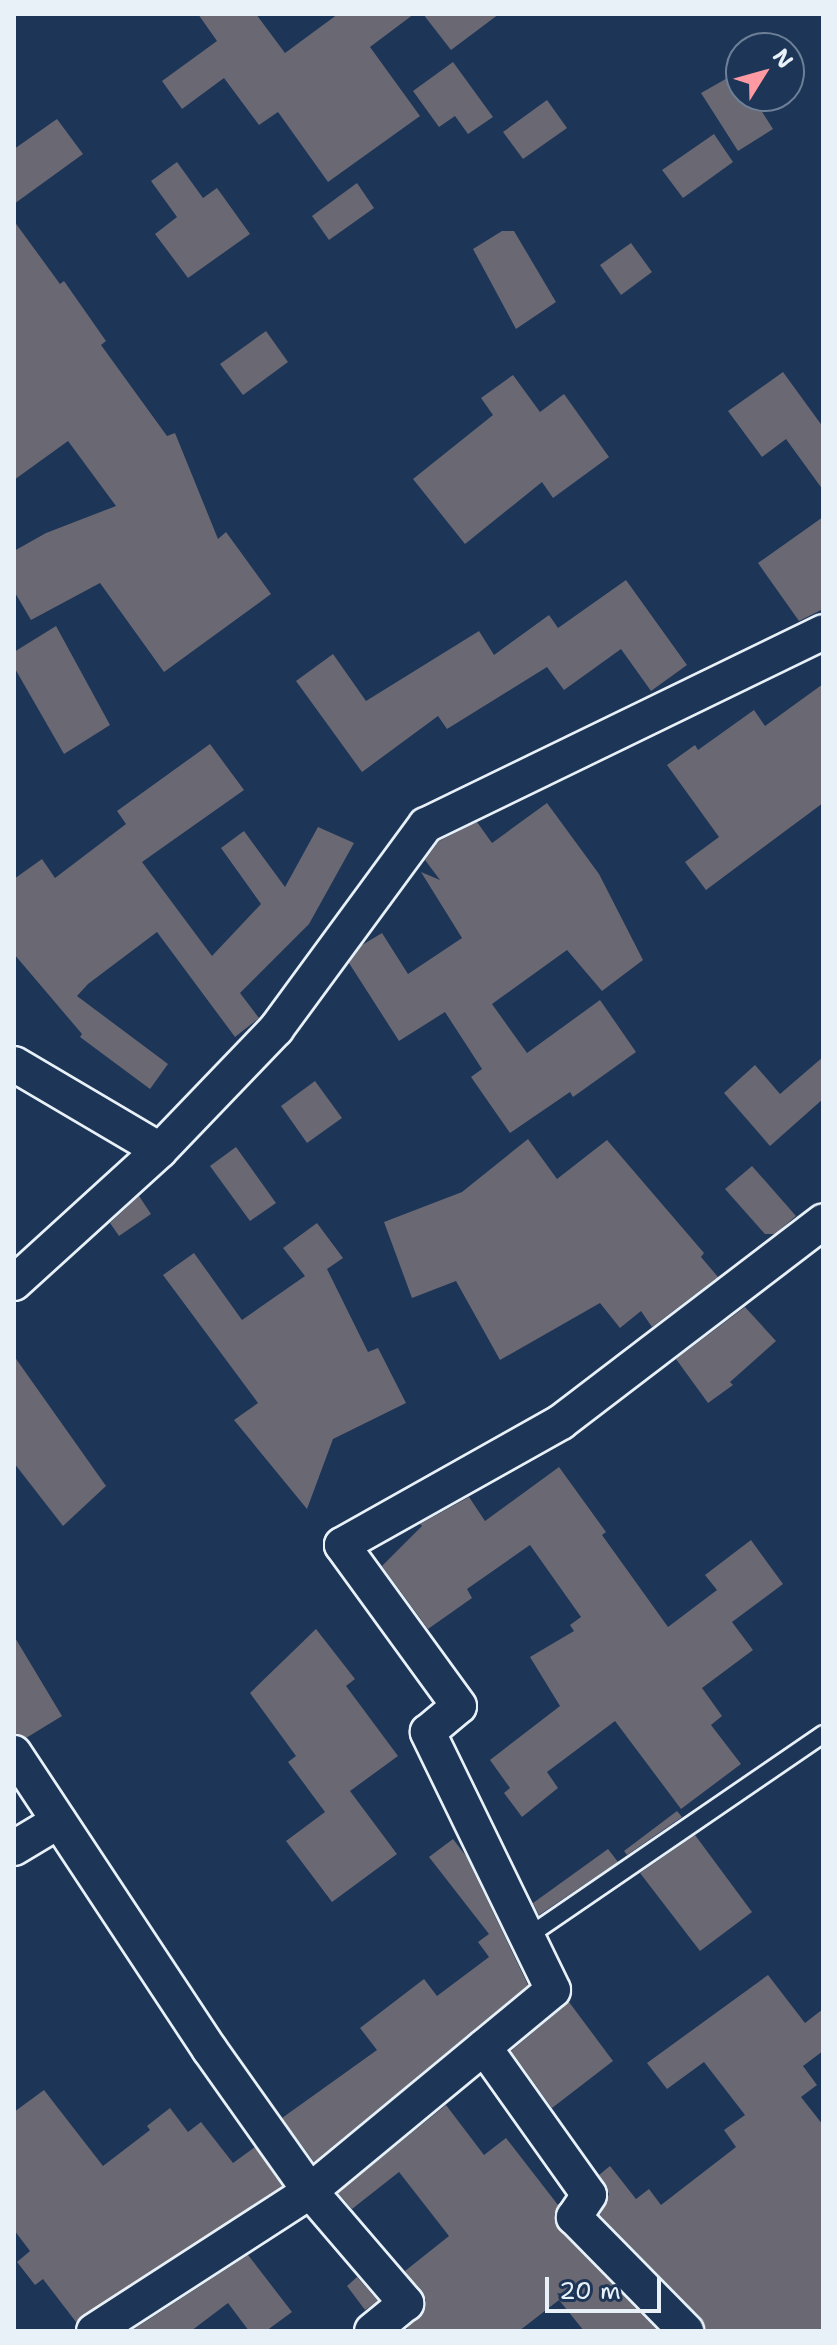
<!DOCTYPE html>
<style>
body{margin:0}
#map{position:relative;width:837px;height:2345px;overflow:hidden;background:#1d3557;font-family:"Shantell Sans",sans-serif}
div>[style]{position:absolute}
.building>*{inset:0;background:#6a6873}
.roads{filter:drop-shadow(2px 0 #e8f1f8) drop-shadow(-2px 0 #e8f1f8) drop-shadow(0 2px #e8f1f8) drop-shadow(0 -2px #e8f1f8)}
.lane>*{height:16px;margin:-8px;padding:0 8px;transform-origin:8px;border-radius:8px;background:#1d3557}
.street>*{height:34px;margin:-17px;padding:0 17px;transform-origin:17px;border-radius:17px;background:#1d3557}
span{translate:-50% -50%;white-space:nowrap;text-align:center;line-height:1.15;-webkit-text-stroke:6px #1d3557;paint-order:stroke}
.frame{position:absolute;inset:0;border:16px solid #e8f1f8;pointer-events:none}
.north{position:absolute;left:725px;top:32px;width:80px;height:80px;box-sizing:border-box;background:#1d3557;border:2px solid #6e8097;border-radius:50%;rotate:53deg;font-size:22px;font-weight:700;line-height:32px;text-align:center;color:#e8f1f8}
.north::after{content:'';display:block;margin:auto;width:28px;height:36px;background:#ff9aa2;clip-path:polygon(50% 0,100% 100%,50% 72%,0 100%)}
.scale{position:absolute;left:545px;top:2277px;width:116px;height:36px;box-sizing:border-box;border:4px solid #e8f1f8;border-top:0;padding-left:10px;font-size:24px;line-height:28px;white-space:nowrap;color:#e8f1f8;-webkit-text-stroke:6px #1d3557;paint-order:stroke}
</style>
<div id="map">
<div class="building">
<div style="clip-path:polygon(198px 14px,256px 14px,285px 53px,338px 14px,414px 14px,370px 47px,420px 116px,328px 182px,278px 112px,259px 125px,224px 78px,182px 109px,162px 81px,217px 41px)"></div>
<div style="clip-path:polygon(423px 14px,499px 14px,451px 50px)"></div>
<div style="clip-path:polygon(453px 62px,493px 117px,468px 134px,455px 116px,439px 127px,413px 91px)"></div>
<div style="clip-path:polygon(738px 72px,741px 96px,752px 96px,773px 129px,738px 151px,701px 93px)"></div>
<div style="clip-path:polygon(547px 100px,567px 128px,523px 159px,503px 132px)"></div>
<div style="clip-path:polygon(57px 119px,83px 154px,14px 204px,14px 149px)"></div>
<div style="clip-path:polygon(714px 134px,733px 162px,683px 198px,662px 170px)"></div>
<div style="clip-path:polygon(177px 162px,203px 198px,217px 188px,250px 234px,188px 278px,155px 234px,177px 217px,151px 181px)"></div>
<div style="clip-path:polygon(357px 183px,374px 208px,329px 240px,312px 216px)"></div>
<div style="clip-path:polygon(14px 221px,60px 284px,64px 281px,106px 341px,101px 345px,167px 436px,175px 433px,218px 539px,226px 532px,271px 594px,164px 672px,100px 583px,31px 620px,14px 591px,14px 551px,46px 533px,116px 506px,68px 441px,14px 480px)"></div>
<div style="clip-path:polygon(502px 231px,514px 231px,556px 302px,516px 329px,473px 249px)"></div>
<div style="clip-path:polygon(631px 243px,652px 272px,621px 295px,600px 265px)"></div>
<div style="clip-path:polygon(266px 331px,288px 362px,243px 395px,220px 364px)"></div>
<div style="clip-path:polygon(783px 372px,823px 427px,823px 490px,786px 439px,762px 457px,728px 411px)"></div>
<div style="clip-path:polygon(513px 375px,540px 412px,564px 394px,609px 457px,553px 498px,542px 482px,465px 544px,413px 479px,493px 415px,481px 398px)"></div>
<div style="clip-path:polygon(823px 517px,823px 609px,799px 621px,758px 563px)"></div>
<div style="clip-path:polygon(626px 580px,687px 665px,651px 691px,621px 649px,564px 690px,547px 667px,447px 729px,438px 716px,362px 772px,296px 681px,333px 654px,366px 701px,479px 631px,494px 655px,549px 615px,558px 628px)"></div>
<div style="clip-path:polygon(56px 626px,110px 725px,64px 754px,14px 667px,14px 652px)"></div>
<div style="clip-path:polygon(823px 684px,823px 803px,706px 890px,685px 862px,719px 837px,667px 765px,695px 745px,698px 750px,754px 710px,765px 726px)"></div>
<div style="clip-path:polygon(210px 744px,244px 790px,142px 862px,212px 956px,261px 904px,221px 848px,244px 831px,285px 887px,318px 827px,354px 843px,309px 924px,240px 993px,259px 1018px,235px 1037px,157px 932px,88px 984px,77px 996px,168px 1064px,150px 1089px,80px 1037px,82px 1034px,14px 954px,14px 879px,42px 859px,55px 878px,126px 824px,117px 811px)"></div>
<div style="clip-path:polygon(547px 803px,599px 874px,643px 960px,602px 991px,567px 950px,492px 1004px,527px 1053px,600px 1000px,636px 1052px,573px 1097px,570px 1092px,510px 1133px,471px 1077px,482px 1069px,445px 1012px,399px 1041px,349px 963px,362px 945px,382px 933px,408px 974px,462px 938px,421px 872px,440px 880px,425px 860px,439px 841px,477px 822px,492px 843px)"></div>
<div style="clip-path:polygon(823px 1057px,823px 1099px,770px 1146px,724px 1093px,755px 1065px,780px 1094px)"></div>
<div style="clip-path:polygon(315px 1081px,342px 1118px,307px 1143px,281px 1106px)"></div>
<div style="clip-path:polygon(528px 1139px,557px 1179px,607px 1140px,704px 1253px,701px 1257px,718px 1277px,652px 1327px,641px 1311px,620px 1328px,600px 1303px,500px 1360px,456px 1281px,412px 1298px,384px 1222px,462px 1192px)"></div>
<div style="clip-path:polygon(236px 1147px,276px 1203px,250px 1221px,210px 1166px)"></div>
<div style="clip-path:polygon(752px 1166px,796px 1216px,775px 1234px,765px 1234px,725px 1189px)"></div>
<div style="clip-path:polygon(139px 1196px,151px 1214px,119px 1236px,110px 1223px)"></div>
<div style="clip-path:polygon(317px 1223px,343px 1258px,327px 1269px,368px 1352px,378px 1348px,406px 1403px,333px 1439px,307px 1509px,234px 1420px,258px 1403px,163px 1275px,194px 1253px,242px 1320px,305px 1276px,283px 1248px)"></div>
<div style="clip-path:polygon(745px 1307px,776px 1341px,730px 1382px,733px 1385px,708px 1403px,676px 1359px)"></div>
<div style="clip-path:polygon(14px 1356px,106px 1486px,63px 1526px,14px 1463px)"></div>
<div style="clip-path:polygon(559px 1467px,606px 1532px,602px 1535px,668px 1627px,717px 1590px,705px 1575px,751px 1540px,783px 1584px,732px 1622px,753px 1650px,702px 1688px,722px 1716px,711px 1725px,741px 1764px,681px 1809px,615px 1721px,547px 1772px,558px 1788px,522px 1817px,504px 1793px,510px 1788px,490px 1760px,560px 1706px,530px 1657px,574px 1631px,570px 1625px,581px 1617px,530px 1545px,467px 1589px,472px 1598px,428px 1629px,382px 1566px,422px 1526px,420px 1524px,469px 1497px,485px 1521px)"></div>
<div style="clip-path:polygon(316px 1629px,355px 1679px,346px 1686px,398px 1756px,350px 1791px,397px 1854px,332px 1902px,286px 1841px,325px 1812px,288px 1762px,296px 1756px,250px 1693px)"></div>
<div style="clip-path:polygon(14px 1636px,62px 1716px,26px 1738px,14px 1733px)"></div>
<div style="clip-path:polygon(677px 1811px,682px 1817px,627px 1855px,624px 1851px)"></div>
<div style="clip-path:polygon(695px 1835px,752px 1912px,700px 1951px,640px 1873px)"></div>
<div style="clip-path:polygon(453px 1839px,466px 1856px,528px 1985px,314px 2162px,282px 2118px,377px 2050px,360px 2028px,424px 1979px,437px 1996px,489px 1957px,478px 1942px,489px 1934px,429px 1857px)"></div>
<div style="clip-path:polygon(608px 1849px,618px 1862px,539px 1915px,533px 1903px)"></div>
<div style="clip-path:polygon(768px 1975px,805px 2023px,823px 2009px,823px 2051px,803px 2066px,817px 2085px,801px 2097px,823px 2125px,823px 2331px,705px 2331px,700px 2317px,600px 2215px,609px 2194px,599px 2175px,610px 2166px,636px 2199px,649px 2189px,661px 2205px,736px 2147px,724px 2130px,745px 2115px,704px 2062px,667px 2089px,647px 2063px)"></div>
<div style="clip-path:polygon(569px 2002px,613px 2061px,552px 2108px,511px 2051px)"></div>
<div style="clip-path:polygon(44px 2090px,103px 2166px,150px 2130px,147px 2126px,170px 2108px,188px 2132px,201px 2122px,233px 2163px,255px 2147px,282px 2186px,76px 2322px,43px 2279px,35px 2285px,17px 2262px,30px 2251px,14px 2230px,14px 2112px)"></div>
<div style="clip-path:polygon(446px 2105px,484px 2155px,506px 2138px,558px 2205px,554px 2215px,560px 2231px,658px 2331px,584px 2331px,559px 2300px,519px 2331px,409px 2331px,407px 2328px,424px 2311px,426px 2300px,405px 2271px,449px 2236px,399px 2172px,352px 2209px,338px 2193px)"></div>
<div style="clip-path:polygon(248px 2255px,292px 2312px,266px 2331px,249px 2331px,228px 2303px,191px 2331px,131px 2331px)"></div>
<div style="clip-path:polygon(357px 2277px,378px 2301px,365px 2310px,347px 2286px)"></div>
</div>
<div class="roads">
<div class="lane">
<div style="left:527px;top:1937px;width:359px;rotate:-34.4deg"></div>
</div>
<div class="street">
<div style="left:14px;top:1064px;width:169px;rotate:30.5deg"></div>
<div style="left:14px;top:1283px;width:197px;rotate:-42.3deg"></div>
<div style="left:160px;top:1150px;width:168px;rotate:-46.2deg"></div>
<div style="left:276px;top:1029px;width:253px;rotate:-53.7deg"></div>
<div style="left:426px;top:825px;width:441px;rotate:-25.9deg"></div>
<div style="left:14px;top:1753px;width:356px;rotate:56.6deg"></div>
<div style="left:210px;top:2050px;width:173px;rotate:54.7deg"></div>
<div style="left:310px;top:2191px;width:148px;rotate:49.4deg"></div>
<div style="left:406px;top:2303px;width:44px;rotate:140.5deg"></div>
<div style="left:14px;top:1848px;width:52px;rotate:-31deg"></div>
<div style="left:484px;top:2047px;width:181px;rotate:54.6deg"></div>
<div style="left:589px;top:2195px;width:27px;rotate:124deg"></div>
<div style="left:574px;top:2217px;width:160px;rotate:45.5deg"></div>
<div style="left:94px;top:2331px;width:257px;rotate:-32.9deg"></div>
<div style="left:310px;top:2191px;width:315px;rotate:-39.6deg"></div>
<div style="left:553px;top:1990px;width:287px;rotate:-115.9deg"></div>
<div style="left:428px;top:1732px;width:40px;rotate:-40deg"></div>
<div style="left:459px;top:1706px;width:199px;rotate:-126deg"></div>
<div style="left:342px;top:1545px;width:251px;rotate:-29.3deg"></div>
<div style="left:561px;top:1422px;width:330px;rotate:-37.4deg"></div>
</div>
</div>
<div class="frame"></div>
<div class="north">N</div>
<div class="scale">20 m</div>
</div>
